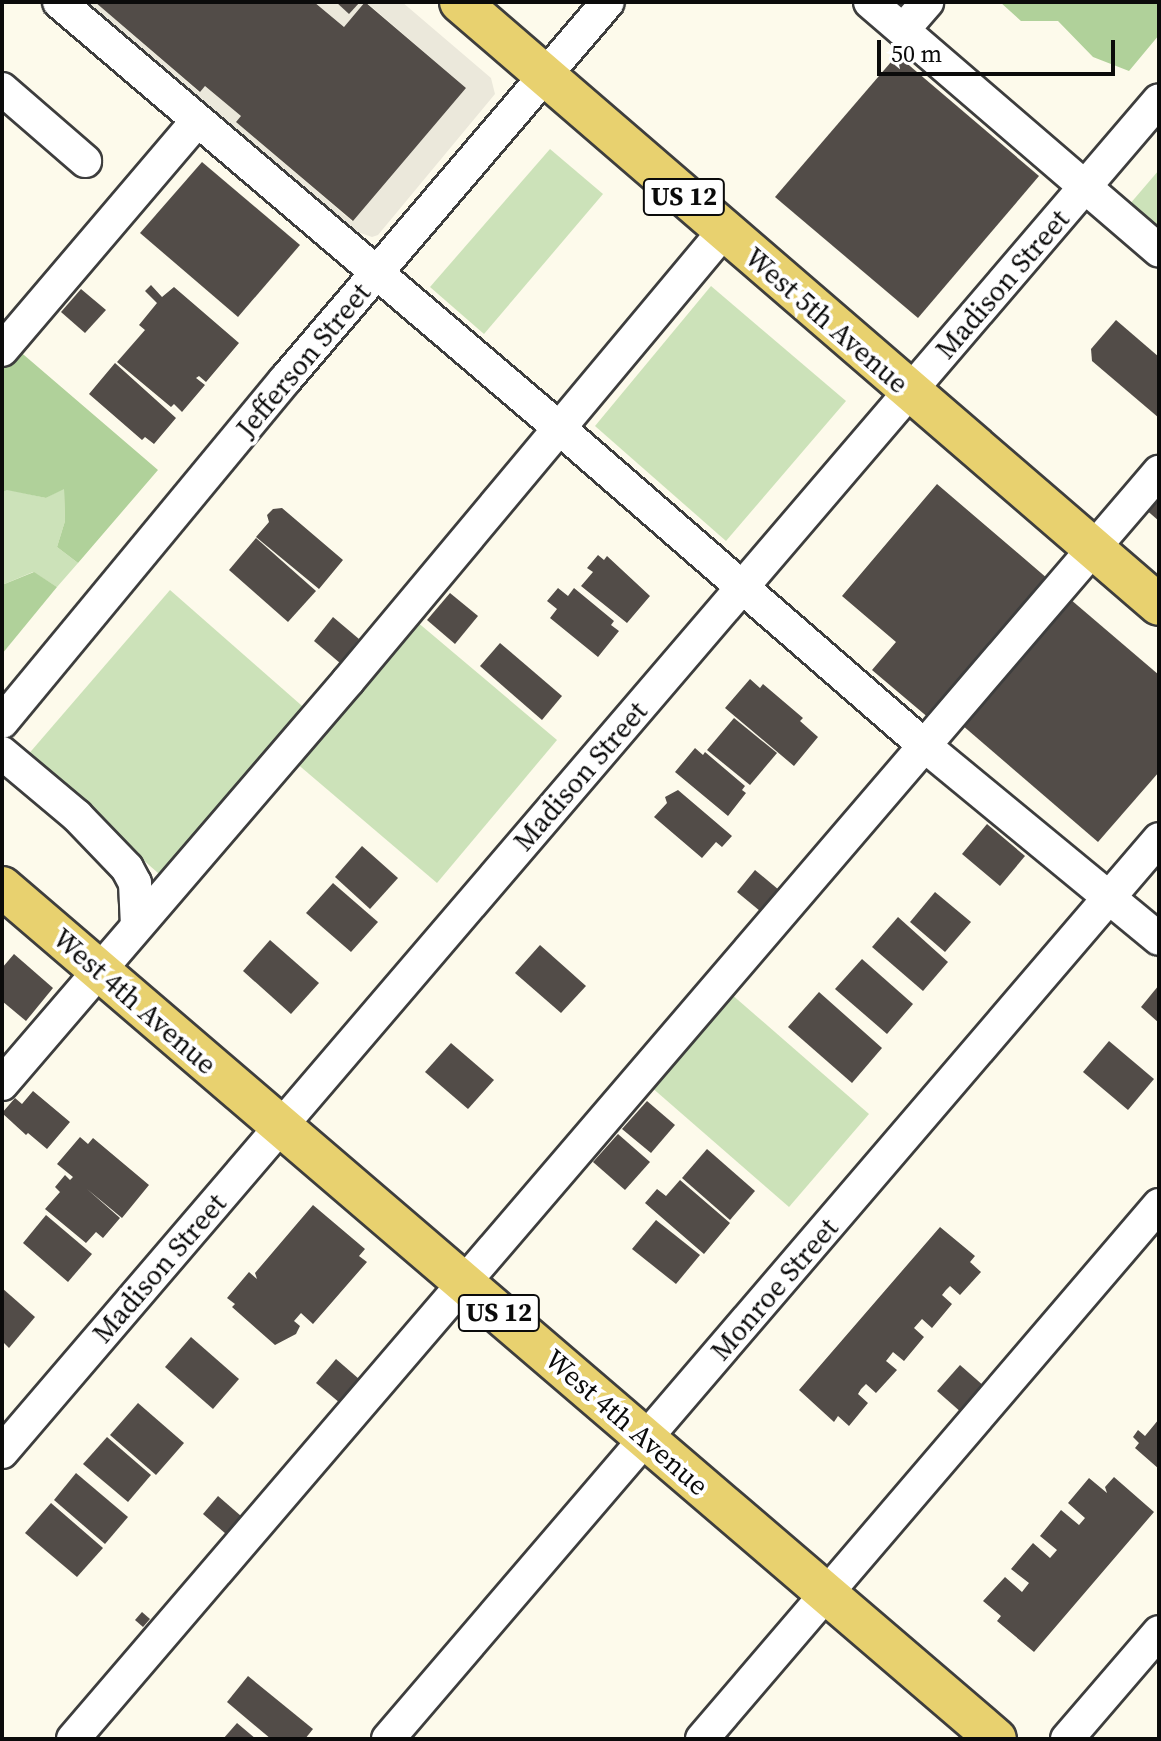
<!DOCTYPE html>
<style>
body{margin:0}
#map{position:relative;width:1161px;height:1741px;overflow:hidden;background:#fdfaeb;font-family:"Source Serif 4",serif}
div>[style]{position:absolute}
.green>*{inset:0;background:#cce2b9}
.forest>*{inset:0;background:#b0d19a}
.plaza>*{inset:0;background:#ebe8db}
.building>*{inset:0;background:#524c48}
.roads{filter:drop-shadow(2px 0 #3e3e3e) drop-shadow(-2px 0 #3e3e3e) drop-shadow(0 2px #3e3e3e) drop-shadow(0 -2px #3e3e3e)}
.minor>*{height:32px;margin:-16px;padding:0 16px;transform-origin:16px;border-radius:16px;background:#fff}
.major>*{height:40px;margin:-20px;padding:0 20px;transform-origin:20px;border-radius:20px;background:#e8d16f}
span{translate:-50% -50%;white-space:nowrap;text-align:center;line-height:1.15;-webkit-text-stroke:8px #fff;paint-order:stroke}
.shield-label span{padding:2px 6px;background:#fff;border:2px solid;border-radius:6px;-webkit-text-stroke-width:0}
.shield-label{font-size:26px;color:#0b0b0b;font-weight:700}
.street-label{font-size:28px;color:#0b0b0b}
.frame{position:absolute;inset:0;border:4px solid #0b0b0b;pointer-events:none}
.scale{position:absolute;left:877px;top:40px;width:238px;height:36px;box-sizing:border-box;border:4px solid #0b0b0b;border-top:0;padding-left:10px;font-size:24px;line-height:28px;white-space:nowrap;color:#0b0b0b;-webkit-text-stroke:6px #fff;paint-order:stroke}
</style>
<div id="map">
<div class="green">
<div style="clip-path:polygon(550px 149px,603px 194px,484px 334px,430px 287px)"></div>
<div style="clip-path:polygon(1159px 170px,1159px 228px,1129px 205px)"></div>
<div style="clip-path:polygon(711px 286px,846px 401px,726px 541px,595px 426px)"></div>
<div style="clip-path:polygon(64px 488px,65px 521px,57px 547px,78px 563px,57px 587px,33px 572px,2px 585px,2px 492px,6px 489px,46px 498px)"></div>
<div style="clip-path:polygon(170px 590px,309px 712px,166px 880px,26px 757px)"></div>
<div style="clip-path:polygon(416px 621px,557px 740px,437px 883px,295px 762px)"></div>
<div style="clip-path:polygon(730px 993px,869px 1114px,789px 1207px,650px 1086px)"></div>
</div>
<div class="forest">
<div style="clip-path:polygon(1000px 2px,1159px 2px,1159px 35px,1129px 71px,1093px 57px,1058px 21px,1021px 21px)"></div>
<div style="clip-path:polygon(17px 349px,158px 470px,78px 563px,57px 547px,65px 521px,64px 489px,46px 498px,7px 490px,2px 492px,2px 366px)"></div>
<div style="clip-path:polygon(34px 572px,57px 587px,2px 654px,2px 585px)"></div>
</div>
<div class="plaza">
<div style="clip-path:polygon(84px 2px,95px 2px,199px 92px,205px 86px,241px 116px,237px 123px,352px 221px,466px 88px,366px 2px,344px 27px,314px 2px,402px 2px,491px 78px,495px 94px,378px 235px,372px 237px,349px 229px)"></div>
</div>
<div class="building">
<div style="clip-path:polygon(95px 2px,314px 2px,344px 27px,365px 2px,466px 88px,353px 221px,236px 122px,241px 116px,205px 86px,200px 92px)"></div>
<div style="clip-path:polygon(336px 2px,360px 2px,349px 14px)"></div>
<div style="clip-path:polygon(897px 55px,1039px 176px,918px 318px,775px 197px)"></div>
<div style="clip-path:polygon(202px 162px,300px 245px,238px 317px,140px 233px)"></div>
<div style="clip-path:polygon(151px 285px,162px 297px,174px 287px,239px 343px,206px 382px,199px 376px,196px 378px,205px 385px,182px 412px,174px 404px,171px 407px,117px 362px,145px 330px,139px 325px,157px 303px,145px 291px)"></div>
<div style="clip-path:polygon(81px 289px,106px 310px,85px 333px,61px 312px)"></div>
<div style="clip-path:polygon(1116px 320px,1159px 357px,1159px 418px,1092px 361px,1091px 349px)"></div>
<div style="clip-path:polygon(115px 363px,176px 418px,154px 444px,145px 437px,142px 440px,89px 394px)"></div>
<div style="clip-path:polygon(937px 484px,1048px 579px,930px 719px,872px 670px,896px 642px,842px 596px)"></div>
<div style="clip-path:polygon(1159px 490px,1159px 521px,1144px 508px)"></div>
<div style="clip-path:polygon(282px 508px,343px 560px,319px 589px,256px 537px,269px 522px,267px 515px,273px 509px)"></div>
<div style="clip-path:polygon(256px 538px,316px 591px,288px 622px,229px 570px)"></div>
<div style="clip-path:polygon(598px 555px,604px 560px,607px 556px,650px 596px,627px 623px,581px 586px,593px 572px,587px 568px)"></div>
<div style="clip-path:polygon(558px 588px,568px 596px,574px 588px,614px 621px,611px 625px,619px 631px,598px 657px,550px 618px,557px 609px,547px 601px)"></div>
<div style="clip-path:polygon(450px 593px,478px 616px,455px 644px,427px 620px)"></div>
<div style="clip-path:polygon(1070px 599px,1159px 675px,1159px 772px,1098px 842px,962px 725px)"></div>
<div style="clip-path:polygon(333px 617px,359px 639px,340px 663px,314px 641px)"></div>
<div style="clip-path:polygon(500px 643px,562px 696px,542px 720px,480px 666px)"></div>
<div style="clip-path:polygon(750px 679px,760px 688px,763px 684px,803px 718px,800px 721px,818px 737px,794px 766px,725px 708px)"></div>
<div style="clip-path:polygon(734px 718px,777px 753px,750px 785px,707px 750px)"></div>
<div style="clip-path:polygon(695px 748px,703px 755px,705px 752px,745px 786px,742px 790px,746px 793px,728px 816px,675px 772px)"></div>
<div style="clip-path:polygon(678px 790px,732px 836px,722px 847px,716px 842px,702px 858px,654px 817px,667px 803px,665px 797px)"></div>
<div style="clip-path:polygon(987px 824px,1025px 856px,1000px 886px,962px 854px)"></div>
<div style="clip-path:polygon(362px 846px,398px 878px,370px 909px,335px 877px)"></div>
<div style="clip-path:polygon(755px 870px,779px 890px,760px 911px,737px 892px)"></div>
<div style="clip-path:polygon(333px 883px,378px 922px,351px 952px,306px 913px)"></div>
<div style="clip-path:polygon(935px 892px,971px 922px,945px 952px,910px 922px)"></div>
<div style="clip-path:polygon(898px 917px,948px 962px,923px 991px,872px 947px)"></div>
<div style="clip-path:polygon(270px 940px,319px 983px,291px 1014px,243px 971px)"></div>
<div style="clip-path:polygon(540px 945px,586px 986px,561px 1013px,515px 973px)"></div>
<div style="clip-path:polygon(14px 954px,53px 988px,26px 1021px,2px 1001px,2px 968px)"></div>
<div style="clip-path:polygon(862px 959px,913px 1004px,887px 1034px,835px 989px)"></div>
<div style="clip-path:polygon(1159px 985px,1159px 1023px,1141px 1007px)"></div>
<div style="clip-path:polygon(819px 992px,882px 1048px,852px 1083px,788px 1027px)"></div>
<div style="clip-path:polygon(1109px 1041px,1154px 1079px,1128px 1110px,1083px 1072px)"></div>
<div style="clip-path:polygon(451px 1043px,494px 1080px,468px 1109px,425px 1072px)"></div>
<div style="clip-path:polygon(33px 1091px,70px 1122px,47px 1149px,28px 1133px,26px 1135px,2px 1113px,15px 1098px,22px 1104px)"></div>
<div style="clip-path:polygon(647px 1101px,675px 1125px,651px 1153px,622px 1129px)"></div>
<div style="clip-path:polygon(618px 1134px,650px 1162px,625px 1190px,593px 1162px)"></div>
<div style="clip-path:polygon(80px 1137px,88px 1144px,93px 1138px,149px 1185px,122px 1218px,87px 1189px,120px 1218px,103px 1238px,96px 1232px,86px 1243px,45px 1209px,60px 1192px,55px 1187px,65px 1175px,70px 1180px,73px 1177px,57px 1164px)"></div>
<div style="clip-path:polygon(707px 1149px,755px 1191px,730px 1220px,682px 1178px)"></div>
<div style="clip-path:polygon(680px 1180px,730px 1223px,704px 1254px,645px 1203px,657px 1189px,666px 1196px)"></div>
<div style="clip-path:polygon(313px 1205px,365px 1249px,359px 1256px,367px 1262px,313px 1324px,301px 1313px,294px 1321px,300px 1326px,296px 1334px,275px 1345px,232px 1307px,235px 1304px,227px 1298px,249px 1272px,257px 1279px,255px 1273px)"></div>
<div style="clip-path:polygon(46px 1215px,92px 1254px,68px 1282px,23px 1243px)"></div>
<div style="clip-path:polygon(656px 1220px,700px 1255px,676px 1284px,632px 1249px)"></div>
<div style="clip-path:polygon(940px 1227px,975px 1256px,970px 1262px,981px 1272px,960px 1295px,950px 1286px,946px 1290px,942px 1295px,952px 1304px,932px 1328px,922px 1319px,914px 1328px,924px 1337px,904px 1361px,893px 1352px,890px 1356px,886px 1361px,897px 1370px,876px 1393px,866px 1384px,861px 1389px,858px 1394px,868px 1403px,849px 1426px,838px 1416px,834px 1422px,799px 1390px)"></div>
<div style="clip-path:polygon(2px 1288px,35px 1317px,9px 1348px,2px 1341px)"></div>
<div style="clip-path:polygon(191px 1337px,239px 1379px,213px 1409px,165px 1367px)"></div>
<div style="clip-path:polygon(336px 1359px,359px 1379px,340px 1403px,316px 1383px)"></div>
<div style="clip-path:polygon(960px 1365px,985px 1387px,962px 1413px,937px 1391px)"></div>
<div style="clip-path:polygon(138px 1403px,184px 1443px,156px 1475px,110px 1435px)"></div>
<div style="clip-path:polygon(1159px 1419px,1159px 1469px,1135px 1448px,1139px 1443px,1133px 1437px,1138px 1430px,1145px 1436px)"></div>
<div style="clip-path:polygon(107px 1437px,151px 1475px,128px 1502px,83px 1464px)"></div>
<div style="clip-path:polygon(76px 1473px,128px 1517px,105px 1544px,54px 1500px)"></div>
<div style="clip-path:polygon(1114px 1477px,1154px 1512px,1034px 1652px,997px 1621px,1001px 1616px,983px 1601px,1005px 1577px,1022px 1592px,1029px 1583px,1011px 1569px,1033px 1543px,1050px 1558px,1057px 1550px,1040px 1536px,1061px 1510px,1079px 1525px,1085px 1518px,1068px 1503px,1089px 1478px,1107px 1493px,1105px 1487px)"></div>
<div style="clip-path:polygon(218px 1496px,241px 1516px,226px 1534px,203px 1514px)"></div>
<div style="clip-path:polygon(51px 1503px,103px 1548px,77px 1577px,25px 1533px)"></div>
<div style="clip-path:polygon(142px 1612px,150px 1619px,143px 1627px,135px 1620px)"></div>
<div style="clip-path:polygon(248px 1676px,313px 1729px,305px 1739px,271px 1739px,227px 1702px)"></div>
<div style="clip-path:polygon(237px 1723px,256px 1739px,223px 1739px)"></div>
</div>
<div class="roads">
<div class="minor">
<div style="left:59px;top:2px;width:657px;rotate:40.43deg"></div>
<div style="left:559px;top:428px;width:485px;rotate:41deg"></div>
<div style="left:925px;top:746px;width:303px;rotate:39.5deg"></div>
<div style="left:870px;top:2px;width:381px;rotate:40.7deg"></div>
<div style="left:903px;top:30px;width:37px;rotate:-49deg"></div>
<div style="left:2px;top:89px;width:110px;rotate:40.9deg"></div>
<div style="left:2px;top:350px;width:301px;rotate:-49.6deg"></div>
<div style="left:2px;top:722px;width:444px;rotate:-50.4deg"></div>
<div style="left:285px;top:380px;width:497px;rotate:-49.5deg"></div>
<div style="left:2px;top:753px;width:98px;rotate:40deg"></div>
<div style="left:77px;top:816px;width:72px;rotate:46.1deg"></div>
<div style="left:127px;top:868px;width:17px;rotate:62deg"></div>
<div style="left:135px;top:883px;width:42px;rotate:87.3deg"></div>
<div style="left:2px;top:1084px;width:531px;rotate:-49.35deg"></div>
<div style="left:348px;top:681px;width:586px;rotate:-50.12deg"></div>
<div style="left:2px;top:1452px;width:1779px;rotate:-49.44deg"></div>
<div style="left:73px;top:1739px;width:1669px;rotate:-49.4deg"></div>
<div style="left:388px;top:1739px;width:1185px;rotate:-49.41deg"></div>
<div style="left:702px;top:1739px;width:703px;rotate:-49.44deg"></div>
<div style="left:1067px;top:1739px;width:141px;rotate:-49.3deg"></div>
</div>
<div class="major">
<div style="left:460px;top:2px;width:923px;rotate:40.78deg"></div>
<div style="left:2px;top:887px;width:1309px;rotate:40.6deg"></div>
</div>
</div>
<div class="shield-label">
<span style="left:684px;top:197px">US 12</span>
<span style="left:499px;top:1313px">US 12</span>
</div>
<div class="street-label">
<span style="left:1002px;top:284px;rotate:-49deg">Madison Street</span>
<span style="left:827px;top:320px;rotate:41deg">West 5th Avenue</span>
<span style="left:303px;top:360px;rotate:-50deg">Jefferson Street</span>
<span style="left:580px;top:776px;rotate:-49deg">Madison Street</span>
<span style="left:135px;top:1001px;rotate:41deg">West 4th Avenue</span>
<span style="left:159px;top:1268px;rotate:-49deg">Madison Street</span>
<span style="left:774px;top:1289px;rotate:-49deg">Monroe Street</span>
<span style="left:627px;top:1422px;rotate:41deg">West 4th Avenue</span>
</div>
<div class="frame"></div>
<div class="scale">50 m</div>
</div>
